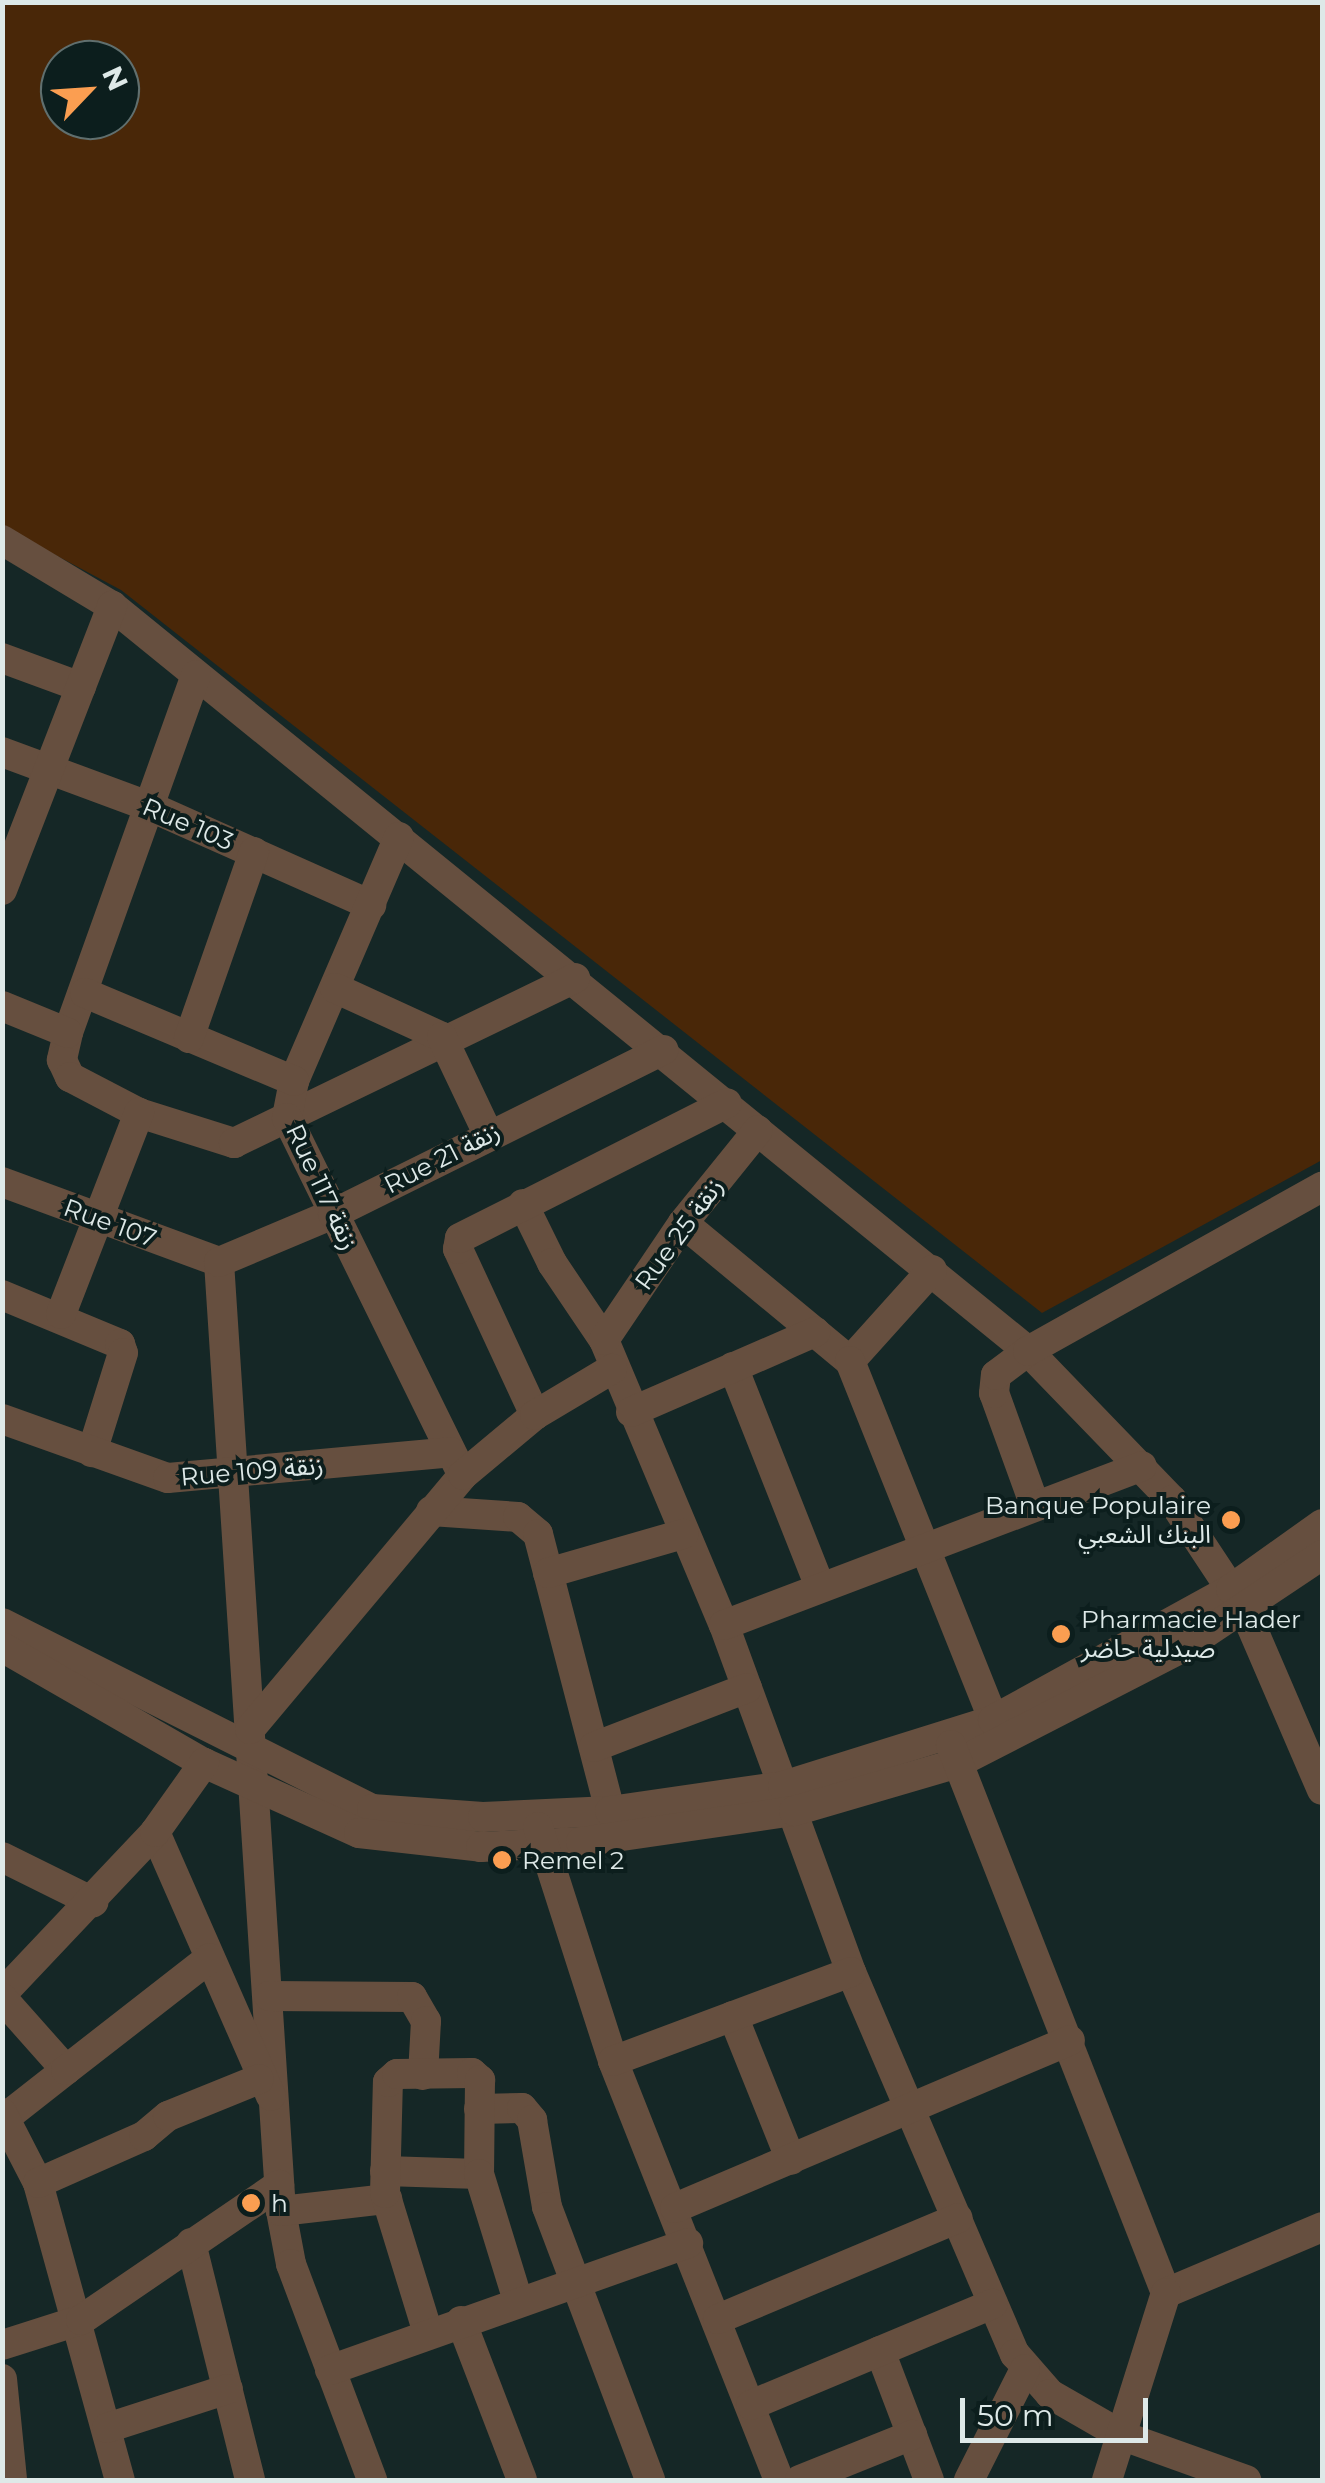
<!DOCTYPE html>
<meta charset="utf-8">
<style>
body{margin:0}
#map{position:relative;width:1325px;height:2483px;overflow:hidden;background:#152726;font-family:Montserrat,"Noto Sans Arabic",sans-serif}
div>[style]{position:absolute}
.green>*{inset:0;background:#492708}
.street>*{height:30px;margin:-15px;padding:0 15px;transform-origin:15px;border-radius:15px;background:#664f3f}
.dots>*{width:28px;height:28px;translate:-50% -50%;box-sizing:border-box;border:5px solid #0c1e1d;border-radius:50%}
span{translate:-50% -50%;white-space:nowrap;text-align:center;line-height:1.15;-webkit-text-stroke:8px #0c1e1d;paint-order:stroke}
.street-label{font-size:25px;color:#dee9e8}
.poi-label{font-size:25px;color:#dee9e8}
.right{translate:-100% -50%;text-align:right}
.left{translate:0 -50%;text-align:left}
.frame{position:absolute;inset:0;border:5px solid #dee9e8;pointer-events:none}
.north{position:absolute;left:40px;top:40px;width:100px;height:100px;box-sizing:border-box;background:#0c1e1d;border:2px solid #606f6e;border-radius:50%;rotate:65deg;font-size:28px;font-weight:700;line-height:40px;text-align:center;color:#dee9e8}
.north::after{content:'';display:block;margin:auto;width:35px;height:45px;background:#fb9e51;clip-path:polygon(50% 0,100% 100%,50% 72%,0 100%)}
.scale{position:absolute;left:960px;top:2398px;width:188px;height:45px;box-sizing:border-box;border:5px solid #dee9e8;border-top:0;padding-left:12px;font-size:30px;line-height:35px;white-space:nowrap;color:#dee9e8;-webkit-text-stroke:8px #0c1e1d;paint-order:stroke}
</style>
<div id="map">
<div class="green">
<div style="clip-path:polygon(evenodd,3px 3px,1322px 3px,1322px 1160px,1042px 1313px,121px 590px,3px 527px,3px 3px,60px 60px,120px 60px,120px 120px,60px 120px,60px 60px)"></div>
</div>
<div class="street">
<div style="left:2px;top:540px;width:128px;rotate:31deg"></div>
<div style="left:112px;top:606px;width:1181px;rotate:39.12deg"></div>
<div style="left:1028px;top:1351px;width:207px;rotate:46deg"></div>
<div style="left:1172px;top:1500px;width:131px;rotate:56.6deg"></div>
<div style="left:1244px;top:1609px;width:197px;rotate:66.7deg"></div>
<div style="left:2px;top:658px;width:84px;rotate:20.2deg"></div>
<div style="left:196px;top:675px;width:380px;rotate:109.7deg"></div>
<div style="left:68px;top:1033px;width:28px;rotate:103deg"></div>
<div style="left:62px;top:1060px;width:19px;rotate:65deg"></div>
<div style="left:70px;top:1077px;width:78px;rotate:27.6deg"></div>
<div style="left:139px;top:1113px;width:100px;rotate:17.5deg"></div>
<div style="left:234px;top:1143px;width:379px;rotate:-25.8deg"></div>
<div style="left:2px;top:752px;width:161px;rotate:20.3deg"></div>
<div style="left:153px;top:808px;width:239px;rotate:24deg"></div>
<div style="left:399px;top:837px;width:266px;rotate:113.3deg"></div>
<div style="left:294px;top:1081px;width:38px;rotate:101deg"></div>
<div style="left:287px;top:1118px;width:398px;rotate:63.8deg"></div>
<div style="left:2px;top:890px;width:305px;rotate:-68.8deg"></div>
<div style="left:335px;top:988px;width:118px;rotate:24.6deg"></div>
<div style="left:442px;top:1037px;width:107px;rotate:64.6deg"></div>
<div style="left:85px;top:993px;width:227px;rotate:22.8deg"></div>
<div style="left:2px;top:1006px;width:71px;rotate:22.2deg"></div>
<div style="left:189px;top:1038px;width:197px;rotate:-70.7deg"></div>
<div style="left:2px;top:1182px;width:231px;rotate:20.2deg"></div>
<div style="left:523px;top:1204px;width:66px;rotate:63.8deg"></div>
<div style="left:552px;top:1263px;width:93px;rotate:56deg"></div>
<div style="left:604px;top:1340px;width:309px;rotate:67.2deg"></div>
<div style="left:724px;top:1625px;width:370px;rotate:69.9deg"></div>
<div style="left:851px;top:1972px;width:416px;rotate:66.8deg"></div>
<div style="left:1015px;top:2354px;width:53px;rotate:48.8deg"></div>
<div style="left:1050px;top:2394px;width:84px;rotate:29.9deg"></div>
<div style="left:1123px;top:2436px;width:131px;rotate:19.7deg"></div>
<div style="left:683px;top:1223px;width:217px;rotate:39.6deg"></div>
<div style="left:219px;top:1262px;width:951px;rotate:86.26deg"></div>
<div style="left:281px;top:2211px;width:54px;rotate:79.3deg"></div>
<div style="left:291px;top:2264px;width:231px;rotate:69.4deg"></div>
<div style="left:219px;top:1262px;width:124px;rotate:-22.8deg"></div>
<div style="left:333px;top:1214px;width:369px;rotate:-26.4deg"></div>
<div style="left:932px;top:1270px;width:122px;rotate:132deg"></div>
<div style="left:850px;top:1361px;width:404px;rotate:68.2deg"></div>
<div style="left:2px;top:1295px;width:128px;rotate:22.6deg"></div>
<div style="left:120px;top:1344px;width:9px;rotate:72deg"></div>
<div style="left:123px;top:1353px;width:104px;rotate:107.4deg"></div>
<div style="left:61px;top:1314px;width:216px;rotate:-68.8deg"></div>
<div style="left:604px;top:1340px;width:141px;rotate:-56deg"></div>
<div style="left:683px;top:1223px;width:119px;rotate:-51.1deg"></div>
<div style="left:733px;top:1367px;width:237px;rotate:68.4deg"></div>
<div style="left:631px;top:1412px;width:201px;rotate:-23.5deg"></div>
<div style="left:535px;top:1415px;width:183px;rotate:-114.9deg"></div>
<div style="left:458px;top:1249px;width:11px;rotate:-80deg"></div>
<div style="left:460px;top:1238px;width:299px;rotate:-26.8deg"></div>
<div style="left:2px;top:1419px;width:176px;rotate:19.6deg"></div>
<div style="left:168px;top:1478px;width:284px;rotate:-5.2deg"></div>
<div style="left:1035px;top:1506px;width:120px;rotate:-109.9deg"></div>
<div style="left:994px;top:1393px;width:18px;rotate:-84deg"></div>
<div style="left:996px;top:1375px;width:40px;rotate:-37deg"></div>
<div style="left:1028px;top:1351px;width:337px;rotate:-29.2deg"></div>
<div style="left:431px;top:1511px;width:87px;rotate:3.9deg"></div>
<div style="left:518px;top:1517px;width:26px;rotate:40deg"></div>
<div style="left:538px;top:1534px;width:286px;rotate:75.4deg"></div>
<div style="left:548px;top:1573px;width:141px;rotate:-16.1deg"></div>
<div style="left:2px;top:1623px;width:414px;rotate:26.7deg"></div>
<div style="left:372px;top:1809px;width:111px;rotate:4.1deg"></div>
<div style="left:483px;top:1817px;width:127px;rotate:-2.7deg"></div>
<div style="left:610px;top:1811px;width:175px;rotate:-8.2deg"></div>
<div style="left:783px;top:1786px;width:220px;rotate:-17.4deg"></div>
<div style="left:993px;top:1720px;width:272px;rotate:-28.8deg"></div>
<div style="left:1231px;top:1589px;width:112px;rotate:-35.5deg"></div>
<div style="left:724px;top:1625px;width:447px;rotate:-20.8deg"></div>
<div style="left:2px;top:1647px;width:233px;rotate:29.9deg"></div>
<div style="left:204px;top:1763px;width:170px;rotate:24.3deg"></div>
<div style="left:359px;top:1833px;width:123px;rotate:6.5deg"></div>
<div style="left:481px;top:1847px;width:100px;rotate:-2.9deg"></div>
<div style="left:581px;top:1842px;width:215px;rotate:-8.3deg"></div>
<div style="left:794px;top:1811px;width:171px;rotate:-16.3deg"></div>
<div style="left:958px;top:1763px;width:256px;rotate:-27.2deg"></div>
<div style="left:1186px;top:1646px;width:164px;rotate:-33.8deg"></div>
<div style="left:250px;top:1729px;width:331px;rotate:-50deg"></div>
<div style="left:463px;top:1475px;width:94px;rotate:-39.8deg"></div>
<div style="left:535px;top:1415px;width:90px;rotate:-30.9deg"></div>
<div style="left:951px;top:1745px;width:589px;rotate:68.58deg"></div>
<div style="left:1166px;top:2293px;width:169px;rotate:-22.9deg"></div>
<div style="left:594px;top:1747px;width:164px;rotate:-21.1deg"></div>
<div style="left:538px;top:1827px;width:246px;rotate:72.2deg"></div>
<div style="left:613px;top:2061px;width:451px;rotate:68.4deg"></div>
<div style="left:155px;top:1832px;width:288px;rotate:66.3deg"></div>
<div style="left:2px;top:1857px;width:102px;rotate:26.3deg"></div>
<div style="left:2px;top:1994px;width:223px;rotate:-46.6deg"></div>
<div style="left:155px;top:1832px;width:85px;rotate:-54.6deg"></div>
<div style="left:269px;top:1996px;width:143px;rotate:0.4deg"></div>
<div style="left:412px;top:1997px;width:28px;rotate:60deg"></div>
<div style="left:426px;top:2021px;width:54px;rotate:93.2deg"></div>
<div style="left:2px;top:1998px;width:96px;rotate:48.4deg"></div>
<div style="left:66px;top:2070px;width:76px;rotate:141.9deg"></div>
<div style="left:733px;top:2016px;width:155px;rotate:68.1deg"></div>
<div style="left:613px;top:2061px;width:254px;rotate:-20.5deg"></div>
<div style="left:66px;top:2070px;width:182px;rotate:-37.9deg"></div>
<div style="left:479px;top:2109px;width:43px;rotate:-1.3deg"></div>
<div style="left:522px;top:2108px;width:16px;rotate:50deg"></div>
<div style="left:532px;top:2120px;width:88px;rotate:80.2deg"></div>
<div style="left:547px;top:2207px;width:292px;rotate:69.3deg"></div>
<div style="left:2px;top:2113px;width:79px;rotate:62.8deg"></div>
<div style="left:38px;top:2183px;width:308px;rotate:74.6deg"></div>
<div style="left:385px;top:2171px;width:94px;rotate:1.8deg"></div>
<div style="left:38px;top:2183px;width:116px;rotate:-23.9deg"></div>
<div style="left:144px;top:2136px;width:31px;rotate:-40deg"></div>
<div style="left:168px;top:2116px;width:98px;rotate:-22.1deg"></div>
<div style="left:675px;top:2208px;width:429px;rotate:-23deg"></div>
<div style="left:281px;top:2211px;width:107px;rotate:-6.5deg"></div>
<div style="left:191px;top:2243px;width:244px;rotate:76deg"></div>
<div style="left:718px;top:2319px;width:260px;rotate:-22.8deg"></div>
<div style="left:461px;top:2321px;width:170px;rotate:69deg"></div>
<div style="left:428px;top:2333px;width:146px;rotate:-107.1deg"></div>
<div style="left:385px;top:2193px;width:111px;rotate:-88.5deg"></div>
<div style="left:388px;top:2082px;width:12px;rotate:-42deg"></div>
<div style="left:397px;top:2074px;width:75px;rotate:-0.8deg"></div>
<div style="left:472px;top:2073px;width:11px;rotate:41deg"></div>
<div style="left:480px;top:2080px;width:94px;rotate:90.6deg"></div>
<div style="left:479px;top:2174px;width:133px;rotate:72.9deg"></div>
<div style="left:2px;top:2345px;width:83px;rotate:-17.6deg"></div>
<div style="left:81px;top:2320px;width:240px;rotate:-34.3deg"></div>
<div style="left:880px;top:2351px;width:138px;rotate:69.2deg"></div>
<div style="left:330px;top:2370px;width:380px;rotate:-19.5deg"></div>
<div style="left:2px;top:2379px;width:101px;rotate:84.3deg"></div>
<div style="left:751px;top:2405px;width:262px;rotate:-22.7deg"></div>
<div style="left:107px;top:2428px;width:127px;rotate:-17.9deg"></div>
<div style="left:800px;top:2480px;width:121px;rotate:-21.9deg"></div>
<div style="left:969px;top:2480px;width:124px;rotate:-63.2deg"></div>
<div style="left:1107px;top:2480px;width:196px;rotate:-72.5deg"></div>
</div>
<div class="dots">
<div style="left:1231px;top:1520px;background:#fb9e51"></div>
<div style="left:1061px;top:1634px;background:#fb9e51"></div>
<div style="left:502px;top:1860px;background:#fb9e51"></div>
<div style="left:251px;top:2203px;background:#fb9e51"></div>
</div>
<div class="street-label">
<span style="left:188px;top:824px;rotate:23deg">Rue 103</span>
<span style="left:442px;top:1158px;rotate:-27deg">Rue 21 زنقة</span>
<span style="left:322px;top:1187px;rotate:65deg">Rue 117 زنقة</span>
<span style="left:110px;top:1223px;rotate:20deg">Rue 107</span>
<span style="left:679px;top:1234px;rotate:-54deg">Rue 25 زنقة</span>
<span style="left:252px;top:1471px;rotate:-5deg">Rue 109 زنقة</span>
</div>
<div class="poi-label">
<span class="right" style="left:1211px;top:1520px">Banque Populaire<br>البنك الشعبي</span>
<span class="left" style="left:1081px;top:1634px">Pharmacie Hader<br>صيدلية حاضر</span>
<span class="left" style="left:522px;top:1860px">Remel 2</span>
<span class="left" style="left:271px;top:2203px">h</span>
</div>
<div class="frame"></div>
<div class="north">N</div>
<div class="scale">50 m</div>
</div>
